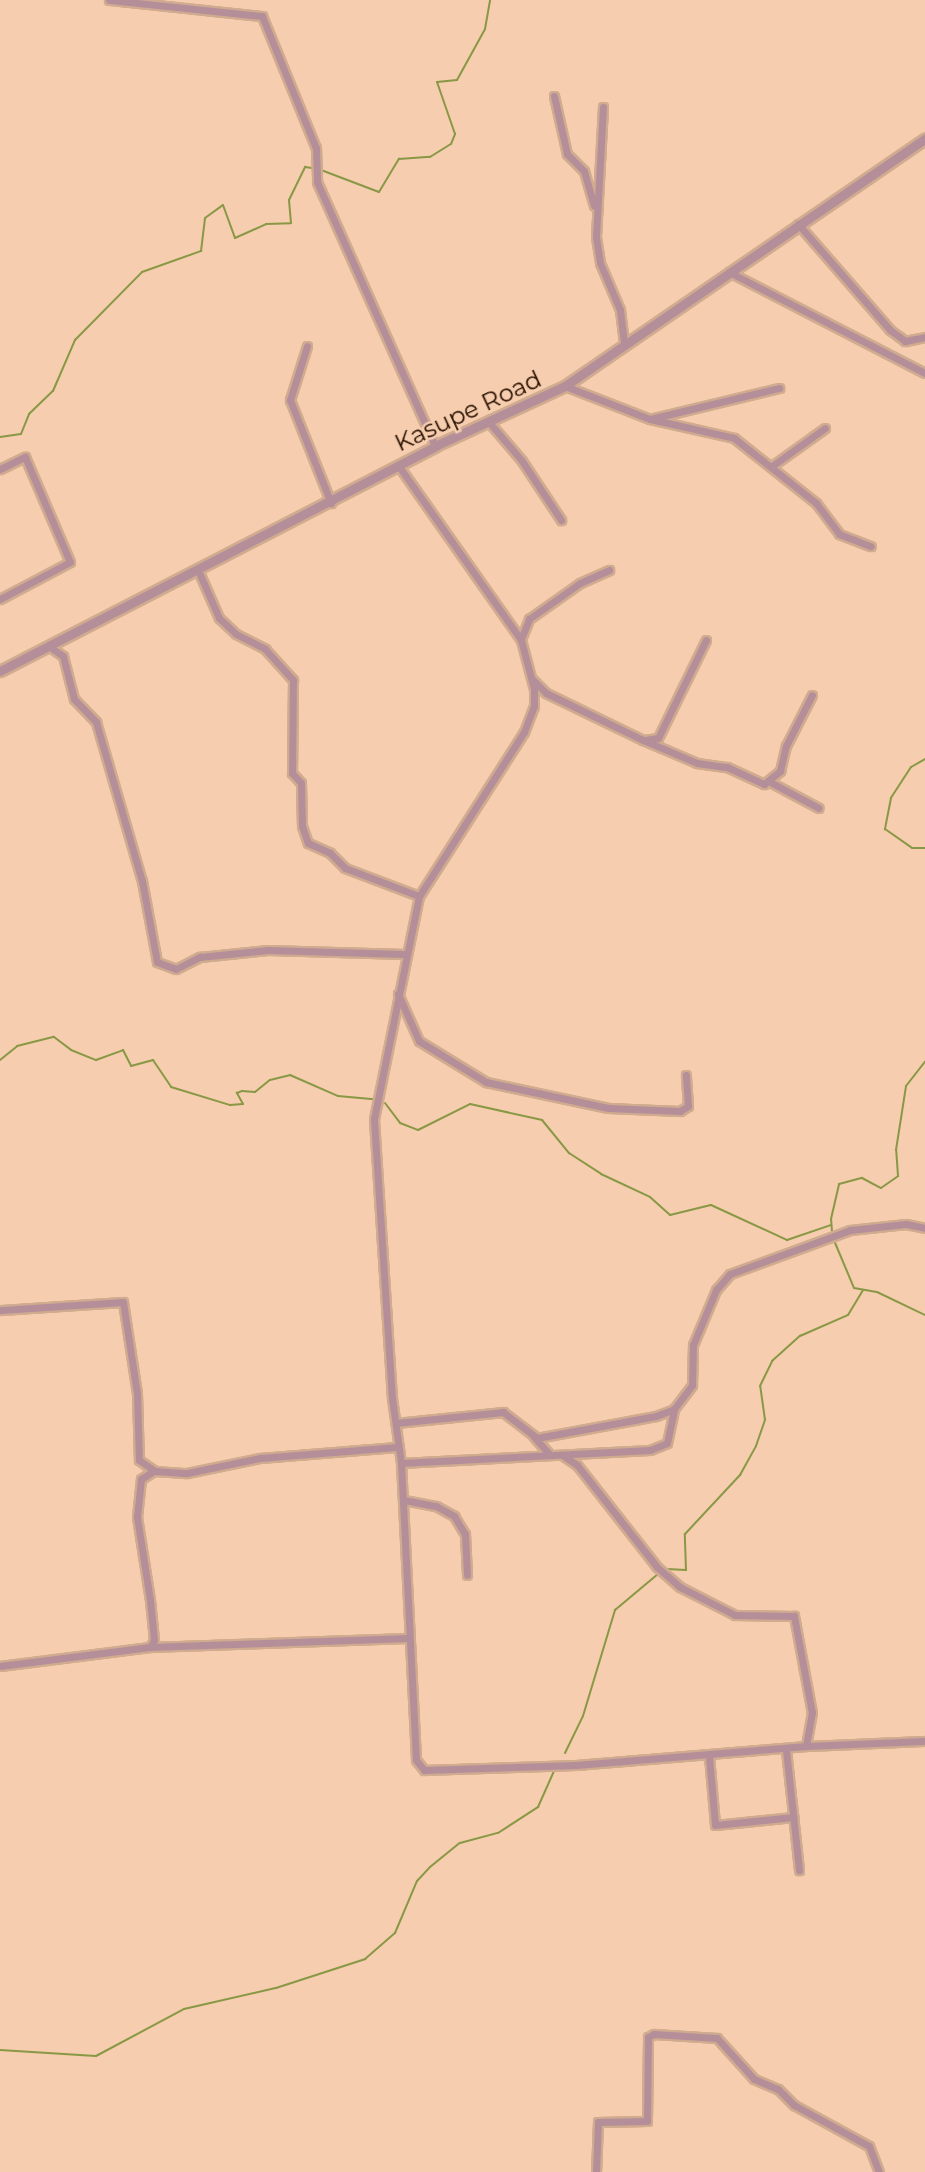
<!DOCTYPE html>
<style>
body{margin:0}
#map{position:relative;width:925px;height:2172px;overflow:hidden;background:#f6cdae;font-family:Montserrat,sans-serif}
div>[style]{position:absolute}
.stream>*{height:2px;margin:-1px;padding:0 1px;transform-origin:1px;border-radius:1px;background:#889845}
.roads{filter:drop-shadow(2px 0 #d1ab8f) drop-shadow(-2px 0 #d1ab8f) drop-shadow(0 2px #d1ab8f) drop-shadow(0 -2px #d1ab8f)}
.minor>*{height:7px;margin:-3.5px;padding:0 3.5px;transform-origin:3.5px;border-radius:3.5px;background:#b48f9a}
.tertiary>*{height:9px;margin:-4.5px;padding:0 4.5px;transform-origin:4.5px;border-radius:4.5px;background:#b48f9a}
span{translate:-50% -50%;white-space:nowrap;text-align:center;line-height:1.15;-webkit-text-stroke:5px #f6cdae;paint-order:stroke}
.street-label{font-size:24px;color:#281000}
</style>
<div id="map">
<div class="stream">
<div style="left:321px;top:170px;width:62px;rotate:20.8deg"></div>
<div style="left:379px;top:192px;width:39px;rotate:-59deg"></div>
<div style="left:399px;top:159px;width:31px;rotate:-4deg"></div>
<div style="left:430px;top:157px;width:25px;rotate:-32deg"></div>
<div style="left:451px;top:144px;width:11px;rotate:-68deg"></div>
<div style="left:455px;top:134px;width:55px;rotate:-109.1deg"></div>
<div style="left:437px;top:82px;width:20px;rotate:-6deg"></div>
<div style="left:457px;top:80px;width:58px;rotate:-61.2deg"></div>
<div style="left:485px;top:29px;width:29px;rotate:-80deg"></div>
<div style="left:0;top:437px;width:21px;rotate:-8deg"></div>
<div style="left:21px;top:434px;width:22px;rotate:-68deg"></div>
<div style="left:29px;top:414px;width:33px;rotate:-44deg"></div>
<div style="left:53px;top:391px;width:56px;rotate:-66.7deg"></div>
<div style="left:75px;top:340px;width:95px;rotate:-45.4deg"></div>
<div style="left:142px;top:272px;width:63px;rotate:-19.6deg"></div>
<div style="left:201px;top:251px;width:33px;rotate:-83deg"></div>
<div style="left:205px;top:218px;width:22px;rotate:-36deg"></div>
<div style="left:223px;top:205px;width:35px;rotate:70deg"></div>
<div style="left:235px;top:238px;width:34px;rotate:-24deg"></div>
<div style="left:266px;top:224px;width:25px;rotate:-2deg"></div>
<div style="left:291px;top:223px;width:23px;rotate:-95deg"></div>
<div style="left:289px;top:200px;width:37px;rotate:-64deg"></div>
<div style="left:305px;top:167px;width:7px;rotate:8deg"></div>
<div style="left:925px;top:759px;width:16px;rotate:150deg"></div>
<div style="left:911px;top:767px;width:37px;rotate:123deg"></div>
<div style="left:891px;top:798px;width:32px;rotate:101deg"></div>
<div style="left:885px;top:829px;width:33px;rotate:35deg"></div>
<div style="left:912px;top:848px;width:13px"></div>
<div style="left:0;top:1060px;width:22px;rotate:-39deg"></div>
<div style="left:17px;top:1046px;width:38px;rotate:-14deg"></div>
<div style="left:54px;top:1037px;width:21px;rotate:37deg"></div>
<div style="left:71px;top:1050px;width:27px;rotate:22deg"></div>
<div style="left:96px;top:1060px;width:29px;rotate:-20deg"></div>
<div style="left:123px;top:1050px;width:18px;rotate:63deg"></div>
<div style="left:131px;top:1066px;width:23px;rotate:-15deg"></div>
<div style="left:153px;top:1060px;width:32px;rotate:56deg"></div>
<div style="left:171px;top:1087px;width:62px;rotate:17deg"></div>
<div style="left:230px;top:1105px;width:13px;rotate:-4deg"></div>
<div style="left:243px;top:1104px;width:13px;rotate:-119deg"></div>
<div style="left:237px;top:1093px;width:5px;rotate:-22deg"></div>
<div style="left:242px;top:1091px;width:13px;rotate:4deg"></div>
<div style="left:255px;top:1092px;width:19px;rotate:-39deg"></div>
<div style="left:270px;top:1080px;width:21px;rotate:-14deg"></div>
<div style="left:290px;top:1075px;width:52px;rotate:23.6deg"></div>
<div style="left:338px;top:1096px;width:36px;rotate:5deg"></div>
<div style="left:385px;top:1103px;width:25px;rotate:53deg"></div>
<div style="left:400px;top:1123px;width:19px;rotate:21deg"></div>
<div style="left:418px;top:1130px;width:58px;rotate:-26.6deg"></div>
<div style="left:470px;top:1104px;width:74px;rotate:12.5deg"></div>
<div style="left:542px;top:1120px;width:43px;rotate:50.7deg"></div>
<div style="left:569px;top:1153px;width:38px;rotate:33deg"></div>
<div style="left:601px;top:1174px;width:54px;rotate:25.1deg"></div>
<div style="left:650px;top:1197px;width:27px;rotate:42deg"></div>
<div style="left:670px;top:1215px;width:42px;rotate:-13.7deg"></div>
<div style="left:711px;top:1205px;width:84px;rotate:24.7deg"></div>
<div style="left:787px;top:1240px;width:46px;rotate:-18.8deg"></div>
<div style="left:832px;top:1232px;width:13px;rotate:-94deg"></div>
<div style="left:831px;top:1219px;width:36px;rotate:-77deg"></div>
<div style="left:839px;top:1184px;width:24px;rotate:-15deg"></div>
<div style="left:862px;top:1178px;width:21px;rotate:28deg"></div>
<div style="left:881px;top:1188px;width:21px;rotate:-35deg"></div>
<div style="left:898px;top:1176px;width:26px;rotate:-94deg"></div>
<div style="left:896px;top:1150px;width:65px;rotate:-81.1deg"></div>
<div style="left:906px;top:1086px;width:31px;rotate:-52deg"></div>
<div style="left:833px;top:1238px;width:54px;rotate:67.2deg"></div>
<div style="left:854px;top:1288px;width:23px;rotate:10deg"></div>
<div style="left:877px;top:1292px;width:53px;rotate:25.6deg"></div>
<div style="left:667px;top:1569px;width:19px;rotate:3deg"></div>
<div style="left:686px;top:1570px;width:36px;rotate:-92deg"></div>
<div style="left:685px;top:1534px;width:81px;rotate:-47deg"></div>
<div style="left:740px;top:1475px;width:33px;rotate:-61deg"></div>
<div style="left:756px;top:1446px;width:28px;rotate:-71deg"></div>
<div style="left:765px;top:1420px;width:34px;rotate:-98deg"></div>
<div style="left:760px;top:1386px;width:28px;rotate:-64deg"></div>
<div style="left:772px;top:1361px;width:38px;rotate:-42deg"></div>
<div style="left:800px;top:1336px;width:52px;rotate:-23.6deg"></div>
<div style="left:848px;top:1315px;width:29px;rotate:-59deg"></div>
<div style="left:565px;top:1753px;width:41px;rotate:-64.1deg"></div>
<div style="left:583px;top:1716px;width:111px;rotate:-73.2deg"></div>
<div style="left:615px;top:1610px;width:56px;rotate:-39.9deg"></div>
<div style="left:0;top:2050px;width:96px;rotate:3.6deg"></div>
<div style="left:96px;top:2056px;width:100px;rotate:-28.1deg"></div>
<div style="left:184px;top:2009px;width:94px;rotate:-12.9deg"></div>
<div style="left:276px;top:1988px;width:94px;rotate:-18deg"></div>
<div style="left:365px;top:1959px;width:40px;rotate:-41deg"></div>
<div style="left:395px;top:1933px;width:56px;rotate:-67.1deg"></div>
<div style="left:417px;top:1881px;width:19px;rotate:-47deg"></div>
<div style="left:430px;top:1867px;width:38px;rotate:-39deg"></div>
<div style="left:460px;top:1843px;width:39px;rotate:-15deg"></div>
<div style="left:498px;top:1833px;width:48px;rotate:-33deg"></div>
<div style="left:538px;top:1807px;width:39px;rotate:-66deg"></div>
</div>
<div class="roads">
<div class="minor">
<div style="left:109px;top:0;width:154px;rotate:6deg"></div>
<div style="left:262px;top:16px;width:143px;rotate:67.8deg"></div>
<div style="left:316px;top:148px;width:34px;rotate:88deg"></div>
<div style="left:317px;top:182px;width:289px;rotate:65.9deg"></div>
<div style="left:554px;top:96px;width:59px;rotate:77.4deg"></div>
<div style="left:567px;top:154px;width:24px;rotate:45deg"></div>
<div style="left:584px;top:171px;width:36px;rotate:74deg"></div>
<div style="left:603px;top:107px;width:130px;rotate:93.1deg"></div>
<div style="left:596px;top:237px;width:26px;rotate:81deg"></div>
<div style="left:600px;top:263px;width:51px;rotate:66.9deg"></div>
<div style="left:620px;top:310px;width:33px;rotate:83deg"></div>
<div style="left:798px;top:224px;width:140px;rotate:49deg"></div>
<div style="left:890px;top:330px;width:19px;rotate:36deg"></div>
<div style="left:905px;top:341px;width:20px;rotate:-11deg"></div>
<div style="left:729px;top:272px;width:220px;rotate:27.3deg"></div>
<div style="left:307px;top:346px;width:57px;rotate:107.5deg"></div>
<div style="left:290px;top:400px;width:111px;rotate:68.3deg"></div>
<div style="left:565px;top:386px;width:91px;rotate:21.2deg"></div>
<div style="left:650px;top:419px;width:133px;rotate:-13.5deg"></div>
<div style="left:650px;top:419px;width:86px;rotate:12.7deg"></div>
<div style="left:734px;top:438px;width:105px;rotate:38.4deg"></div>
<div style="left:816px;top:503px;width:39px;rotate:53deg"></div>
<div style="left:839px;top:534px;width:34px;rotate:21deg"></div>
<div style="left:488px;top:421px;width:52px;rotate:49.6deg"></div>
<div style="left:522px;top:461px;width:71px;rotate:56.5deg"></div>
<div style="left:398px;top:465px;width:214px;rotate:54.9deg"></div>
<div style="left:521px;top:640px;width:51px;rotate:75.1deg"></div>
<div style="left:534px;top:689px;width:17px;rotate:90deg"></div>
<div style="left:534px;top:706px;width:28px;rotate:111deg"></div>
<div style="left:524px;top:732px;width:195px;rotate:122.6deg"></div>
<div style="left:419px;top:896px;width:228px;rotate:101.4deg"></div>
<div style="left:374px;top:1120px;width:279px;rotate:86.3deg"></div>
<div style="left:392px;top:1398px;width:66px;rotate:82.1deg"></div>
<div style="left:401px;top:1463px;width:297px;rotate:87.1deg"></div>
<div style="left:416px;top:1760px;width:13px;rotate:51deg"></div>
<div style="left:424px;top:1770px;width:152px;rotate:-1.9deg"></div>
<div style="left:576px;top:1765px;width:231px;rotate:-4.7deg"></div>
<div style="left:806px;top:1746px;width:34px;rotate:-80deg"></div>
<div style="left:812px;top:1713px;width:99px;rotate:-100.5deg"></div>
<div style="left:794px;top:1616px;width:59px;rotate:-179deg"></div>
<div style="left:735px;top:1615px;width:62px;rotate:-153deg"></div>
<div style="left:680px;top:1587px;width:30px;rotate:-139deg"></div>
<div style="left:657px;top:1567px;width:130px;rotate:-128.1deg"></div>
<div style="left:577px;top:1465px;width:18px;rotate:-146deg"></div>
<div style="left:772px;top:466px;width:65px;rotate:-35.6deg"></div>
<div style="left:0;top:469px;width:28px;rotate:-26deg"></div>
<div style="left:25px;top:457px;width:114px;rotate:66.8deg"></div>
<div style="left:70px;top:562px;width:79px;rotate:152.1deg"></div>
<div style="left:198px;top:570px;width:52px;rotate:66.4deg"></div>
<div style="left:219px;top:618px;width:23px;rotate:43deg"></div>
<div style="left:236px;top:634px;width:33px;rotate:27deg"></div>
<div style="left:265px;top:649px;width:42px;rotate:47.9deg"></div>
<div style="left:293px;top:680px;width:93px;rotate:90.6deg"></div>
<div style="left:292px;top:773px;width:13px;rotate:48deg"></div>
<div style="left:301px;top:783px;width:43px;rotate:88.7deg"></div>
<div style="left:302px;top:826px;width:18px;rotate:71deg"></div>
<div style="left:308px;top:843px;width:24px;rotate:24deg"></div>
<div style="left:330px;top:853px;width:21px;rotate:45deg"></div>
<div style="left:345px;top:868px;width:79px;rotate:20.7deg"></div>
<div style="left:521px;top:639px;width:22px;rotate:-68deg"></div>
<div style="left:529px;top:619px;width:62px;rotate:-35.2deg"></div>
<div style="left:580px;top:583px;width:32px;rotate:-24deg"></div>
<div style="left:50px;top:647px;width:16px;rotate:35deg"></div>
<div style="left:63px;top:656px;width:44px;rotate:75.7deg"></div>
<div style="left:74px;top:699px;width:32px;rotate:46deg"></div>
<div style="left:96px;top:722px;width:166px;rotate:73.9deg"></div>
<div style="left:142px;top:881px;width:82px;rotate:79.5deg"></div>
<div style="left:157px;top:962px;width:20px;rotate:20deg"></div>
<div style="left:176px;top:969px;width:27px;rotate:-27deg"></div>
<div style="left:200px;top:957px;width:68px;rotate:-5.9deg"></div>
<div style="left:268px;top:950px;width:136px;rotate:1.7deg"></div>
<div style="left:533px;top:680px;width:18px;rotate:45deg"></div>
<div style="left:546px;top:693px;width:108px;rotate:25.9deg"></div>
<div style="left:643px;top:740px;width:59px;rotate:23.1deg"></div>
<div style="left:697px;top:763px;width:30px;rotate:8deg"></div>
<div style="left:727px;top:767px;width:41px;rotate:24.7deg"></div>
<div style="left:764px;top:784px;width:21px;rotate:-39deg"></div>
<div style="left:780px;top:771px;width:26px;rotate:-77deg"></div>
<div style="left:786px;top:746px;width:57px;rotate:-63deg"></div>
<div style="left:645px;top:740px;width:13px;rotate:-9deg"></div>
<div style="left:658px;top:738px;width:109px;rotate:-63.9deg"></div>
<div style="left:770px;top:782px;width:55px;rotate:28deg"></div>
<div style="left:398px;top:994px;width:51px;rotate:65.9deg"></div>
<div style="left:419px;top:1041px;width:79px;rotate:31.5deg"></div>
<div style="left:486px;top:1082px;width:125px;rotate:12deg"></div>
<div style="left:608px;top:1108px;width:72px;rotate:2.4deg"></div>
<div style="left:680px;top:1111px;width:9px;rotate:-32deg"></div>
<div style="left:688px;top:1106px;width:31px;rotate:-94deg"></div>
<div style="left:0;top:1310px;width:123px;rotate:-3.7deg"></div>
<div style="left:123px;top:1302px;width:93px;rotate:81.3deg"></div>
<div style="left:137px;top:1394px;width:66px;rotate:88.3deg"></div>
<div style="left:139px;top:1460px;width:19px;rotate:35deg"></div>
<div style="left:155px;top:1471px;width:32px;rotate:4deg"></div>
<div style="left:187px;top:1473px;width:75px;rotate:-11.6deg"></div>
<div style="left:260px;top:1458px;width:137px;rotate:-4.6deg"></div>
<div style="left:396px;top:1423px;width:108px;rotate:-5.9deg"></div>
<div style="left:503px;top:1412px;width:43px;rotate:37.4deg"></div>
<div style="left:537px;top:1438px;width:121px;rotate:-10.5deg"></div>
<div style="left:656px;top:1416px;width:19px;rotate:-21deg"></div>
<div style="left:674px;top:1409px;width:30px;rotate:-53deg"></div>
<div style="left:692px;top:1385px;width:40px;rotate:-88.6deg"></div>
<div style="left:693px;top:1345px;width:60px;rotate:-67.3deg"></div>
<div style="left:716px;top:1290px;width:21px;rotate:-49deg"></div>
<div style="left:730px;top:1274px;width:128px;rotate:-20.1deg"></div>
<div style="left:850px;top:1230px;width:56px;rotate:-6.1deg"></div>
<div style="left:906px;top:1224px;width:19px;rotate:12deg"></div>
<div style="left:534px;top:1437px;width:24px;rotate:48deg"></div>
<div style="left:401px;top:1463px;width:249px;rotate:-3deg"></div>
<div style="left:650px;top:1450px;width:18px;rotate:-22deg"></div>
<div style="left:667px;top:1443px;width:35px;rotate:-78deg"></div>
<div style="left:404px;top:1500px;width:33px;rotate:11deg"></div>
<div style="left:436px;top:1506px;width:21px;rotate:29deg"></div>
<div style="left:454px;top:1516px;width:21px;rotate:59deg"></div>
<div style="left:465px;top:1534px;width:41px;rotate:87.2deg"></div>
<div style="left:150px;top:1647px;width:258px;rotate:-2deg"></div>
<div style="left:0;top:1666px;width:151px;rotate:-7.2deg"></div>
<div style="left:150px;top:1647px;width:8px;rotate:-60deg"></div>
<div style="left:154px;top:1640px;width:40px;rotate:-95.7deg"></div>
<div style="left:150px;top:1600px;width:84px;rotate:-98.9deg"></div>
<div style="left:137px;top:1517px;width:38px;rotate:-84deg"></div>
<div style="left:141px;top:1479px;width:15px;rotate:-32deg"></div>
<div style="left:806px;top:1746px;width:119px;rotate:-2.4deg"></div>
<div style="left:786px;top:1750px;width:121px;rotate:83.8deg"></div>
<div style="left:709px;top:1756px;width:69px;rotate:85deg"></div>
<div style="left:715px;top:1825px;width:79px;rotate:-5.8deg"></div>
<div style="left:596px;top:2172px;width:50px;rotate:-87.7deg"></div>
<div style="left:598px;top:2122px;width:49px;rotate:-1.2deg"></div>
<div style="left:647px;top:2121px;width:84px;rotate:-89.3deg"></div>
<div style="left:648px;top:2037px;width:7px;rotate:-27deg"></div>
<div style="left:654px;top:2034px;width:63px;rotate:3.6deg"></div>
<div style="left:717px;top:2038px;width:55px;rotate:47.9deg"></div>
<div style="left:754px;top:2079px;width:26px;rotate:23deg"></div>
<div style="left:778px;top:2089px;width:23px;rotate:45deg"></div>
<div style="left:794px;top:2105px;width:85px;rotate:28.7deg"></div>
<div style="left:869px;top:2146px;width:28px;rotate:69deg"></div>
</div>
<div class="tertiary">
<div style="left:0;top:671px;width:490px;rotate:-27.3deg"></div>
<div style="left:435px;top:446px;width:143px;rotate:-24.8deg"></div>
<div style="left:565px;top:386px;width:437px;rotate:-34.5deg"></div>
</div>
</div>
<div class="street-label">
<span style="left:468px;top:411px;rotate:-25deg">Kasupe Road</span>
</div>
</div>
